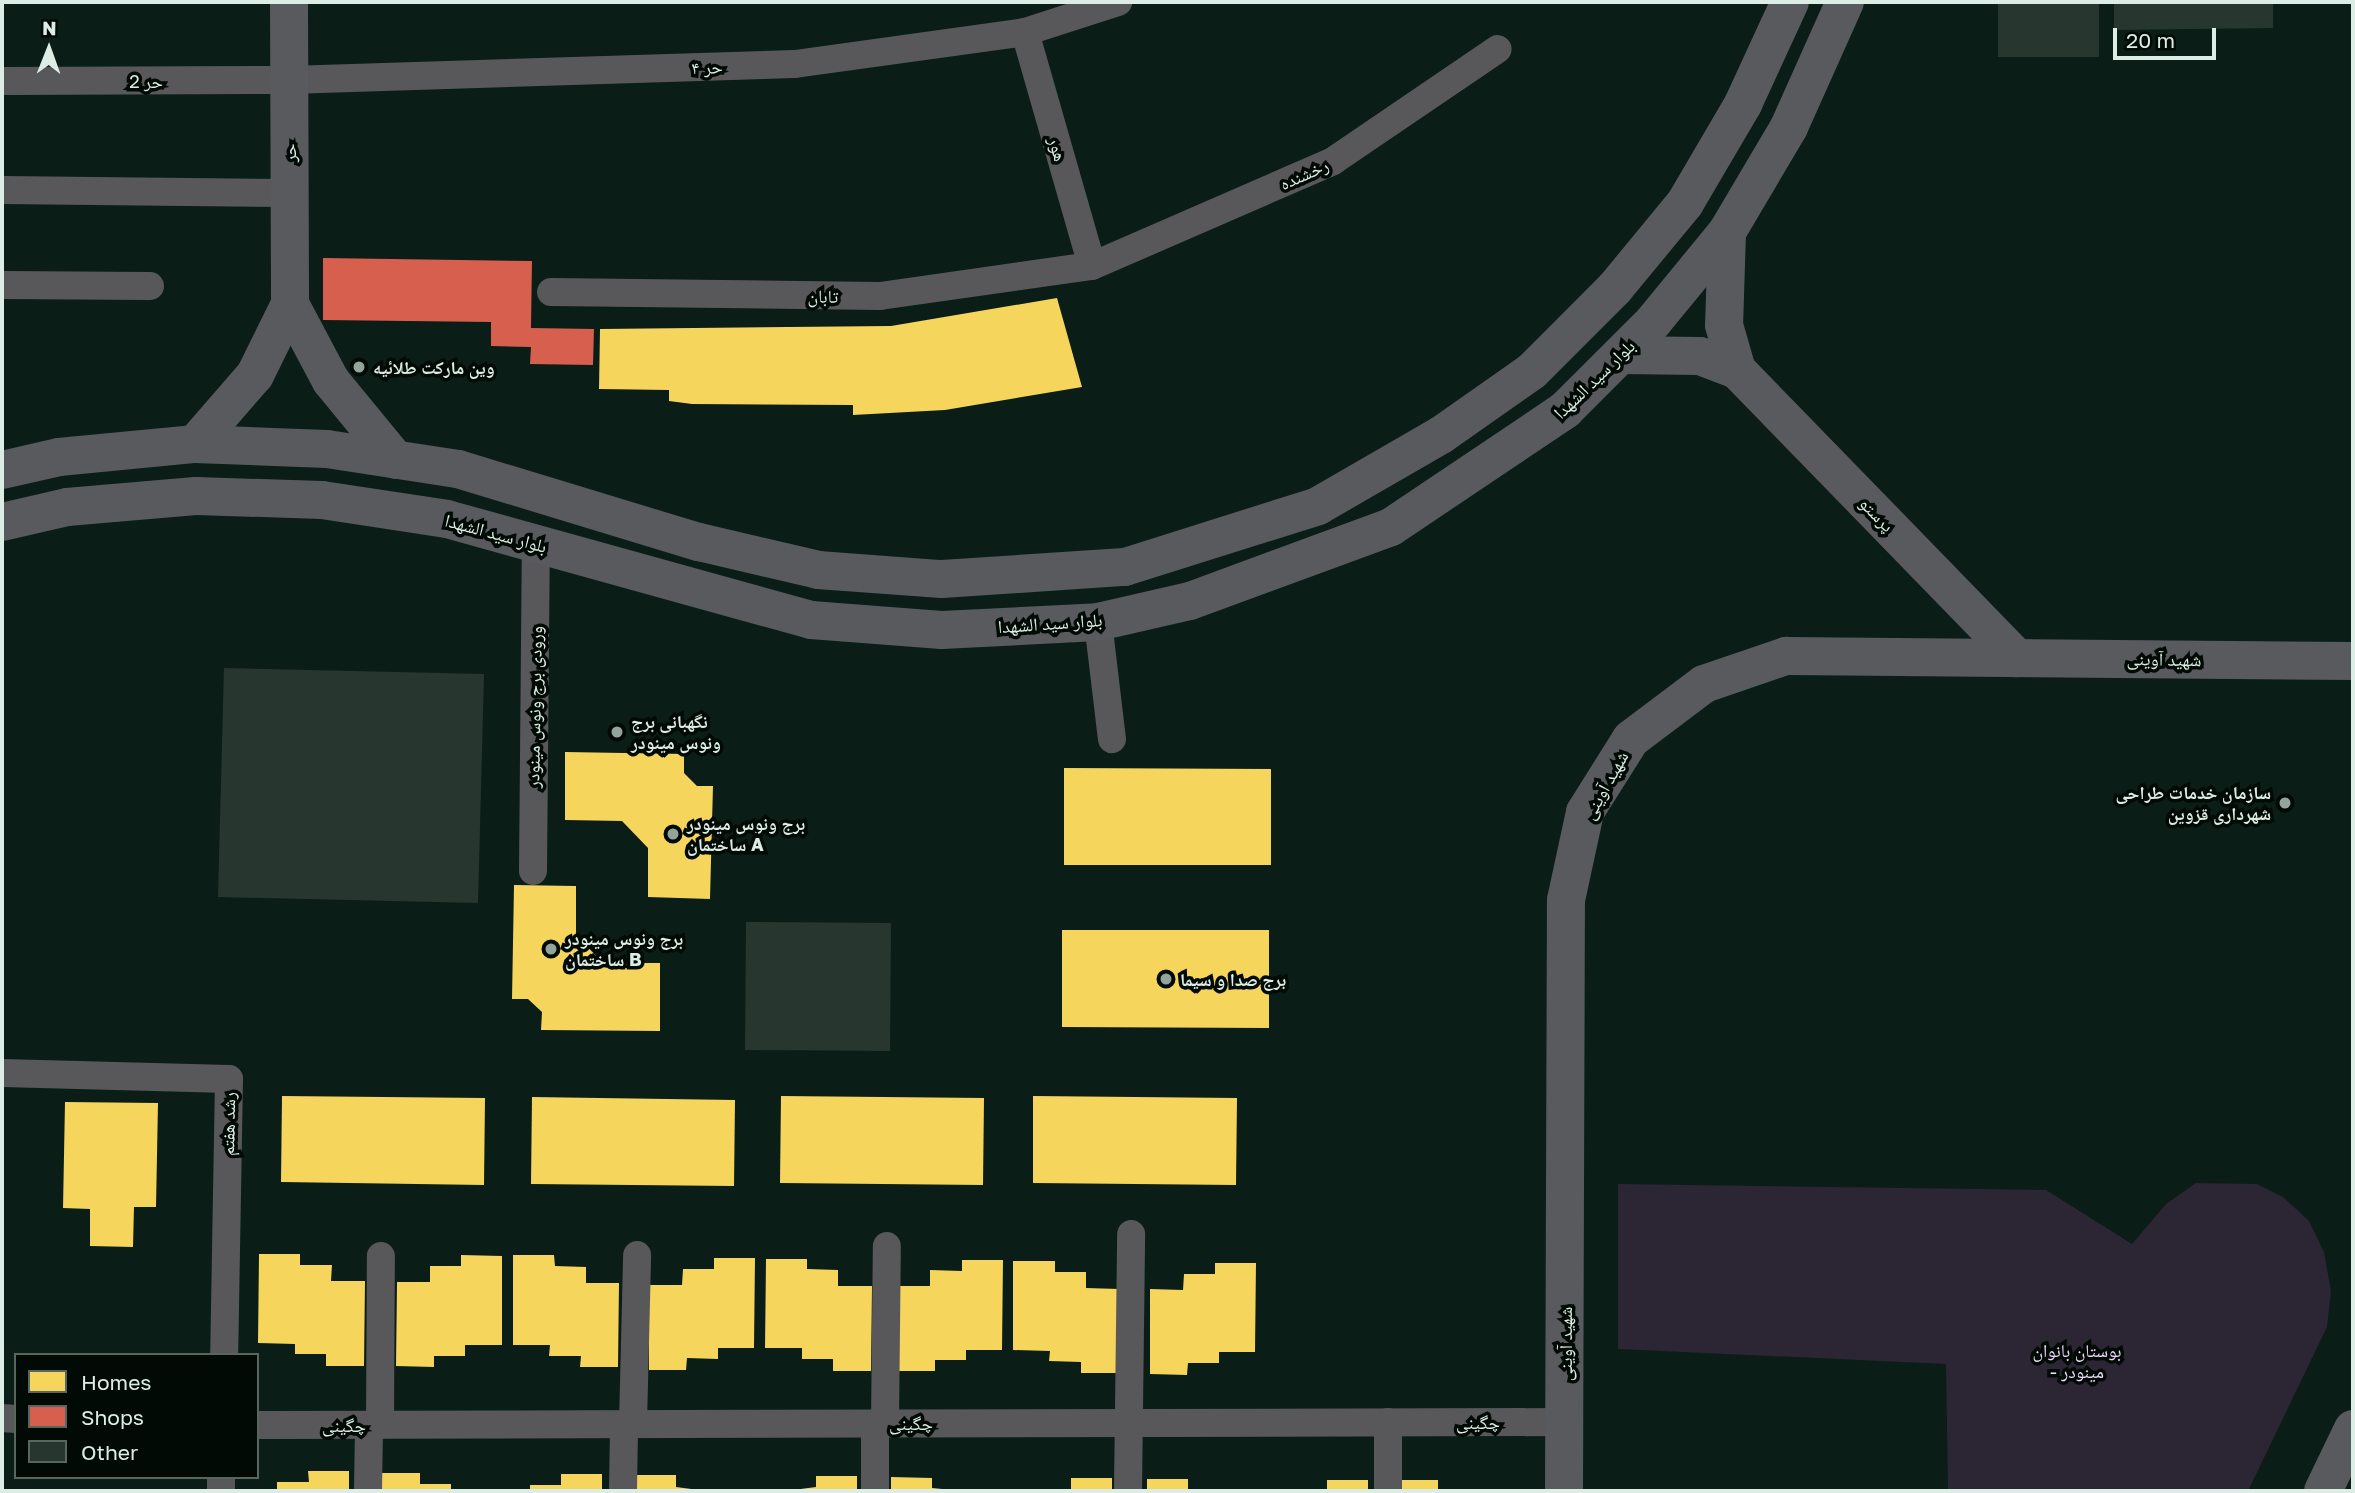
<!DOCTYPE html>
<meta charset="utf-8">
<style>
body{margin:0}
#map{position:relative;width:2355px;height:1493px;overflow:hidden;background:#0b1d17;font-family:"Golos Text","Noto Naskh Arabic",sans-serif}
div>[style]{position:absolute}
.green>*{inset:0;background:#2c2533}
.homes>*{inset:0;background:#f6d55c}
.shops>*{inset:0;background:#d6604d}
.building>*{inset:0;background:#273730}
.street>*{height:28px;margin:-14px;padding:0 14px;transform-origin:14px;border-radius:14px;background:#58585b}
.secondary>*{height:38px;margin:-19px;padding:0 19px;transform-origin:19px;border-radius:19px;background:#585a5d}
.dots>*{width:19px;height:19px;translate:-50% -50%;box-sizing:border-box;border:4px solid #020a06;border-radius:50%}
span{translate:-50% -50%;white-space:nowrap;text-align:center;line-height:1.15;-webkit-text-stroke:7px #020a06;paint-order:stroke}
.street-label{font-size:18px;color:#dcede5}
.poi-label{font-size:18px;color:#dcede5;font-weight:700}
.left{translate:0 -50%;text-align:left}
.right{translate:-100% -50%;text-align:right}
.park-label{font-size:18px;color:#eed8fb}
.frame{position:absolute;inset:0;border:4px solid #dcede5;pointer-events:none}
.legend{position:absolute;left:14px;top:1353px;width:245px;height:126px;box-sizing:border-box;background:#020a06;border:2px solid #59655f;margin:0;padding:9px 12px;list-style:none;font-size:21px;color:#dcede5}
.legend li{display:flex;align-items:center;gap:14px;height:35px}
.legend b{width:35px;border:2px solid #59655f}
.north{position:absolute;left:14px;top:14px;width:70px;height:70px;-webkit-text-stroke:5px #020a06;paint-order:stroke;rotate:1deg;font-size:19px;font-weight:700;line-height:28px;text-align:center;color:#dcede5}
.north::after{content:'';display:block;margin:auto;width:24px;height:32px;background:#dcede5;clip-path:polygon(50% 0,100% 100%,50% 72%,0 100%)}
.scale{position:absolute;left:2113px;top:28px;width:103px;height:32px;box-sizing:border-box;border:4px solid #dcede5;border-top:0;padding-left:9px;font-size:21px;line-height:24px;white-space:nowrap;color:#dcede5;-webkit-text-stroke:5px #020a06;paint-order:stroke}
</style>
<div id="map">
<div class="green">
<div style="clip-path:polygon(2196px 1183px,2257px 1184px,2283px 1197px,2309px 1221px,2324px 1252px,2331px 1291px,2327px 1327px,2248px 1491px,1948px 1491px,1946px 1364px,1618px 1349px,1618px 1184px,2046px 1190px,2132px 1244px,2166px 1204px)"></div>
</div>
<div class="homes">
<div style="clip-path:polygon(1057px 298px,1082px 387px,945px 410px,853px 415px,853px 405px,692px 404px,669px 401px,669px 390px,599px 389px,600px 329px,891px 326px)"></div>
<div style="clip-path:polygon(565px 752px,684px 754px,684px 773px,697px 786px,713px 786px,710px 899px,648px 897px,648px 848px,622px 821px,565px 820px)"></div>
<div style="clip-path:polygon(1064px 768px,1271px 769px,1271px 865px,1064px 865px)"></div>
<div style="clip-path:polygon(514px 885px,576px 886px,576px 935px,603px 963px,660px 963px,660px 1031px,541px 1030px,542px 1012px,528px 999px,512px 999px)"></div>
<div style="clip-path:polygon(1062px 930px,1269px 930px,1269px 1028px,1062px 1027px)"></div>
<div style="clip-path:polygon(282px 1096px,485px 1098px,484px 1185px,281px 1182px)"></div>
<div style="clip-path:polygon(781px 1096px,984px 1098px,983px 1185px,780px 1183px)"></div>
<div style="clip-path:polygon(1033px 1096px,1237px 1098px,1236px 1185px,1033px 1183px)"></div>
<div style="clip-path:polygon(532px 1097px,735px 1100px,734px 1186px,531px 1184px)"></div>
<div style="clip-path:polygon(65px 1102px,158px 1103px,156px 1207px,134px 1207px,133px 1247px,90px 1246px,90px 1209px,63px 1208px)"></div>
<div style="clip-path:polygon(259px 1254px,300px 1254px,300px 1265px,332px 1265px,331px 1281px,365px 1281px,364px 1366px,326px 1366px,326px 1354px,295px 1354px,295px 1344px,258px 1343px)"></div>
<div style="clip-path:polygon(461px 1255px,502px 1256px,502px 1345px,465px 1345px,465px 1356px,434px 1356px,434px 1367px,396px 1366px,397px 1282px,430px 1282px,430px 1266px,461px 1266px)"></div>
<div style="clip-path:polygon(513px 1255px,554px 1255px,555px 1266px,586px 1267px,586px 1283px,619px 1283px,618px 1367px,580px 1367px,581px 1356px,549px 1356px,550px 1345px,513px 1345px)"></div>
<div style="clip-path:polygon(714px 1258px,755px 1258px,754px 1348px,718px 1348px,718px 1359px,687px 1358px,686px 1370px,649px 1370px,649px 1285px,682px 1285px,683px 1269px,714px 1269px)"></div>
<div style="clip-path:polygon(766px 1259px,807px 1259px,807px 1269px,838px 1270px,838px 1286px,872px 1286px,871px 1371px,833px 1371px,833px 1359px,802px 1359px,802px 1348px,765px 1348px)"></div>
<div style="clip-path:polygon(962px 1260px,1003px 1260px,1002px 1350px,966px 1350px,966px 1360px,935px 1360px,935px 1371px,896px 1371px,897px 1286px,930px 1286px,930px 1270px,962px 1271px)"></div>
<div style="clip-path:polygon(1013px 1261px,1055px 1261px,1055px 1272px,1086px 1272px,1086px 1288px,1119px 1289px,1119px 1373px,1081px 1373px,1081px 1362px,1049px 1361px,1050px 1351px,1013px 1350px)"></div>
<div style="clip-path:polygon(1215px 1263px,1256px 1263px,1255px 1352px,1219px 1352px,1219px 1363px,1188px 1363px,1187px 1375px,1150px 1374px,1150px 1289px,1183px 1290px,1184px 1274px,1215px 1274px)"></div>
<div style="clip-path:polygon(308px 1471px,349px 1471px,349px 1491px,277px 1491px,277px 1482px,309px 1482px)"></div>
<div style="clip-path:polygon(379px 1473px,420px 1473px,420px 1484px,451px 1484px,451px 1491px,379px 1491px)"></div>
<div style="clip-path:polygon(561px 1474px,602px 1474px,602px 1491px,530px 1491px,530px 1485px,561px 1485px)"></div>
<div style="clip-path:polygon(635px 1475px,676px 1475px,676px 1487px,707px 1491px,635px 1491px)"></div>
<div style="clip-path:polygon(816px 1476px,857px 1476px,857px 1491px,785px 1491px,816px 1487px)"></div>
<div style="clip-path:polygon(891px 1477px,932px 1478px,932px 1488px,963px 1491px,891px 1491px)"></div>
<div style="clip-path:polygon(1071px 1478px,1112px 1478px,1112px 1491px,1071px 1491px)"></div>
<div style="clip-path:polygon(1147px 1479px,1188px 1479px,1188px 1491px,1147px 1491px)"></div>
<div style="clip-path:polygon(1327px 1480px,1368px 1480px,1368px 1491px,1327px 1491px)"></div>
<div style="clip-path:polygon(1397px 1480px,1438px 1480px,1438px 1491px,1397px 1491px)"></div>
</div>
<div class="shops">
<div style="clip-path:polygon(323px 258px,532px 261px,531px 328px,594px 329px,593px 365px,530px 364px,531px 347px,491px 346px,491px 322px,323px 320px)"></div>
</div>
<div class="building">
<div style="clip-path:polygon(1998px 2px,2099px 2px,2099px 57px,1998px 57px)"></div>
<div style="clip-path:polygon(2114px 2px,2273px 2px,2273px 28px,2114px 30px)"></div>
<div style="clip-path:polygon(224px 668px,484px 674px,478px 903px,218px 897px)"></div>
<div style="clip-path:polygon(611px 726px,623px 726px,622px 737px,611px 737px)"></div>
<div style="clip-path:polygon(746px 922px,891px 923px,890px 1051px,745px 1050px)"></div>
</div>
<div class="street">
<div style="left:1025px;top:32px;width:243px;rotate:74deg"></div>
<div style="left:2px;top:81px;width:287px;rotate:-0.2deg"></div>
<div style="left:289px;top:80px;width:506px;rotate:-1.81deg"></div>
<div style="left:795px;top:64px;width:232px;rotate:-7.9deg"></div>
<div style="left:1025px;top:32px;width:98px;rotate:-17.9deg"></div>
<div style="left:2px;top:190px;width:288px;rotate:0.6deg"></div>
<div style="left:2px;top:285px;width:148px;rotate:0.4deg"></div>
<div style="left:551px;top:292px;width:329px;rotate:0.7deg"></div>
<div style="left:880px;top:296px;width:214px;rotate:-8.1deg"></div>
<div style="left:1092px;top:266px;width:263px;rotate:-23.5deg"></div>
<div style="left:1333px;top:161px;width:199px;rotate:-34.2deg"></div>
<div style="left:1098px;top:622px;width:118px;rotate:83.2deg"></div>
<div style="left:533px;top:871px;width:327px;rotate:-89.5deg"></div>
<div style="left:2px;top:1073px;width:227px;rotate:1.5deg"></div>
<div style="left:229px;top:1079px;width:276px;rotate:91deg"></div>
<div style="left:2px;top:1418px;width:14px;rotate:4deg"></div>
<div style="left:885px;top:1423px;width:177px;rotate:-89.4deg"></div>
<div style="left:633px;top:1424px;width:169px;rotate:-88.6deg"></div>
<div style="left:257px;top:1425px;width:1308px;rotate:-0.13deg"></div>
<div style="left:380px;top:1425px;width:169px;rotate:-89.7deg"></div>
<div style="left:221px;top:1491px;width:14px;rotate:-90deg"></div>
<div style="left:368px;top:1491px;width:66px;rotate:-89.1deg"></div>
<div style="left:623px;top:1491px;width:67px;rotate:-89.1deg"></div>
<div style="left:875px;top:1491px;width:68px;rotate:-90deg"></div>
<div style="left:1128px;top:1491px;width:257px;rotate:-89.3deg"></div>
<div style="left:1388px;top:1491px;width:69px;rotate:-90deg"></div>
</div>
<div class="secondary">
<div style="left:289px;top:2px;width:302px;rotate:89.8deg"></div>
<div style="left:290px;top:304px;width:87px;rotate:62deg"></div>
<div style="left:331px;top:381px;width:102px;rotate:50.6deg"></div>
<div style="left:1727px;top:232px;width:93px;rotate:91.8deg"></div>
<div style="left:1724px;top:325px;width:47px;rotate:73.9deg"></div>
<div style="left:1621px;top:355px;width:79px;rotate:0.7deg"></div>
<div style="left:1700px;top:356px;width:40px;rotate:21deg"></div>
<div style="left:1737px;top:370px;width:402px;rotate:45.8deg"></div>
<div style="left:195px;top:444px;width:91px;rotate:-49deg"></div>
<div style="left:255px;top:375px;width:79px;rotate:-63.8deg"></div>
<div style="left:2px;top:470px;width:58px;rotate:-12.8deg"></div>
<div style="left:59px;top:457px;width:137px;rotate:-5.5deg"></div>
<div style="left:195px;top:444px;width:132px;rotate:2.2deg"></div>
<div style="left:327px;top:449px;width:133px;rotate:8.7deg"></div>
<div style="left:458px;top:469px;width:252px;rotate:16.9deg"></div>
<div style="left:699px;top:542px;width:122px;rotate:13.2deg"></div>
<div style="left:818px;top:570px;width:124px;rotate:4.2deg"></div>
<div style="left:942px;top:579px;width:183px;rotate:-3.8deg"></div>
<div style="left:1125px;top:567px;width:202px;rotate:-17.5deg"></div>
<div style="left:1318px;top:506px;width:142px;rotate:-30deg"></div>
<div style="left:1441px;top:435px;width:111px;rotate:-35.1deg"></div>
<div style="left:1532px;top:371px;width:117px;rotate:-45deg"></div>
<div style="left:1615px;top:288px;width:110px;rotate:-50.5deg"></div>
<div style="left:1685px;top:203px;width:115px;rotate:-59.6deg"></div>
<div style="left:1743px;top:104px;width:112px;rotate:-65.3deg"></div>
<div style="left:2px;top:522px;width:67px;rotate:-13deg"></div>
<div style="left:67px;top:507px;width:129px;rotate:-4.9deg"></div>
<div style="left:196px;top:496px;width:126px;rotate:1.8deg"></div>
<div style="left:322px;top:500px;width:126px;rotate:8.6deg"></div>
<div style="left:447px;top:519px;width:378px;rotate:15.5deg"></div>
<div style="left:811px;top:620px;width:131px;rotate:4.4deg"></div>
<div style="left:942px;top:630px;width:156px;rotate:-2.9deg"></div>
<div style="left:1098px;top:622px;width:94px;rotate:-12.9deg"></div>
<div style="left:1190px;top:601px;width:214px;rotate:-20.2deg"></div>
<div style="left:1391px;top:527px;width:210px;rotate:-33.9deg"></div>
<div style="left:1565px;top:410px;width:124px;rotate:-45deg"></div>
<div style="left:1653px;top:322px;width:117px;rotate:-50.6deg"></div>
<div style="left:1727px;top:232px;width:122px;rotate:-59.4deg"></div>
<div style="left:1789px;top:127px;width:137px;rotate:-65.9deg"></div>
<div style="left:1564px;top:1491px;width:591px;rotate:-89.81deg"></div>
<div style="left:1566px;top:900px;width:90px;rotate:-77.8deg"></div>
<div style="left:1585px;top:812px;width:86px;rotate:-57.8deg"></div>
<div style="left:1631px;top:739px;width:91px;rotate:-37deg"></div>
<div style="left:1704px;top:684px;width:87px;rotate:-18.9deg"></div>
<div style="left:1786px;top:656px;width:567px;rotate:0.51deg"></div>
<div style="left:2323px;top:1491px;width:69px;rotate:-64.2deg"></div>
</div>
<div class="dots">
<div style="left:359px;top:367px;background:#93a49d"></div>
<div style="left:617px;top:732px;background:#93a49d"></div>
<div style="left:2285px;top:803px;background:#93a49d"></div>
<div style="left:673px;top:834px;background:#93a49d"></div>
<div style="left:551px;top:949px;background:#93a49d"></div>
<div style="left:1166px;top:979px;background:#93a49d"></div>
</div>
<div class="street-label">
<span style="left:707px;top:67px;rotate:-2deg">حر ۴</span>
<span style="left:146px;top:81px">حر 2</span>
<span style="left:1058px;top:149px;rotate:74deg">هور</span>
<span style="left:289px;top:153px;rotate:-90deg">حر</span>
<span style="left:1304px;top:174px;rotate:-24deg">رخشنده</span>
<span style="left:823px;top:296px;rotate:1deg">تابان</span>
<span style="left:1594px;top:379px;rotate:-44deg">بلوار سید الشهدا</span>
<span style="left:1877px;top:514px;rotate:46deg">پرستو</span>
<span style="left:496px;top:533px;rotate:15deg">بلوار سید الشهدا</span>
<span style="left:1050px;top:623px;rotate:-4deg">بلوار سید الشهدا</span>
<span style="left:2164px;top:659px;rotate:1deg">شهید آوینی</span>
<span style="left:534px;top:707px;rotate:-89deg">ورودی برج ونوس مینودر</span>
<span style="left:1605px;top:785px;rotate:-61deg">شهید آوینی</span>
<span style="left:228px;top:1124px;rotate:-89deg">رشد هفتم</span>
<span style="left:1565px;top:1344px;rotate:-90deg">شهید آوینی</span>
<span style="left:1478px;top:1422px">چگینی</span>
<span style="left:911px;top:1423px">چگینی</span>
<span style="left:344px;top:1425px">چگینی</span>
</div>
<div class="poi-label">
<span class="left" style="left:373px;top:367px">وین مارکت طلائیه</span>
<span class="left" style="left:631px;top:732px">نگهبانی برج<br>ونوس مینودر</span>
<span class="right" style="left:2271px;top:803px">سازمان خدمات طراحی<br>شهرداری قزوین</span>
<span class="left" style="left:687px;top:834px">برج ونوس مینودر<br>ساختمان A</span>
<span class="left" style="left:565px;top:949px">برج ونوس مینودر<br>ساختمان B</span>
<span class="left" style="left:1180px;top:979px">برج صدا و سیما</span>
</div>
<div class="park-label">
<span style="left:2077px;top:1361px">بوستان بانوان<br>- مینودر</span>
</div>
<div class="frame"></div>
<ul class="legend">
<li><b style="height:19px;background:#f6d55c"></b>Homes</li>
<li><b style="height:19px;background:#d6604d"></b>Shops</li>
<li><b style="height:19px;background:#273730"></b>Other</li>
</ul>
<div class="north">N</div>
<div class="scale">20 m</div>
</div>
